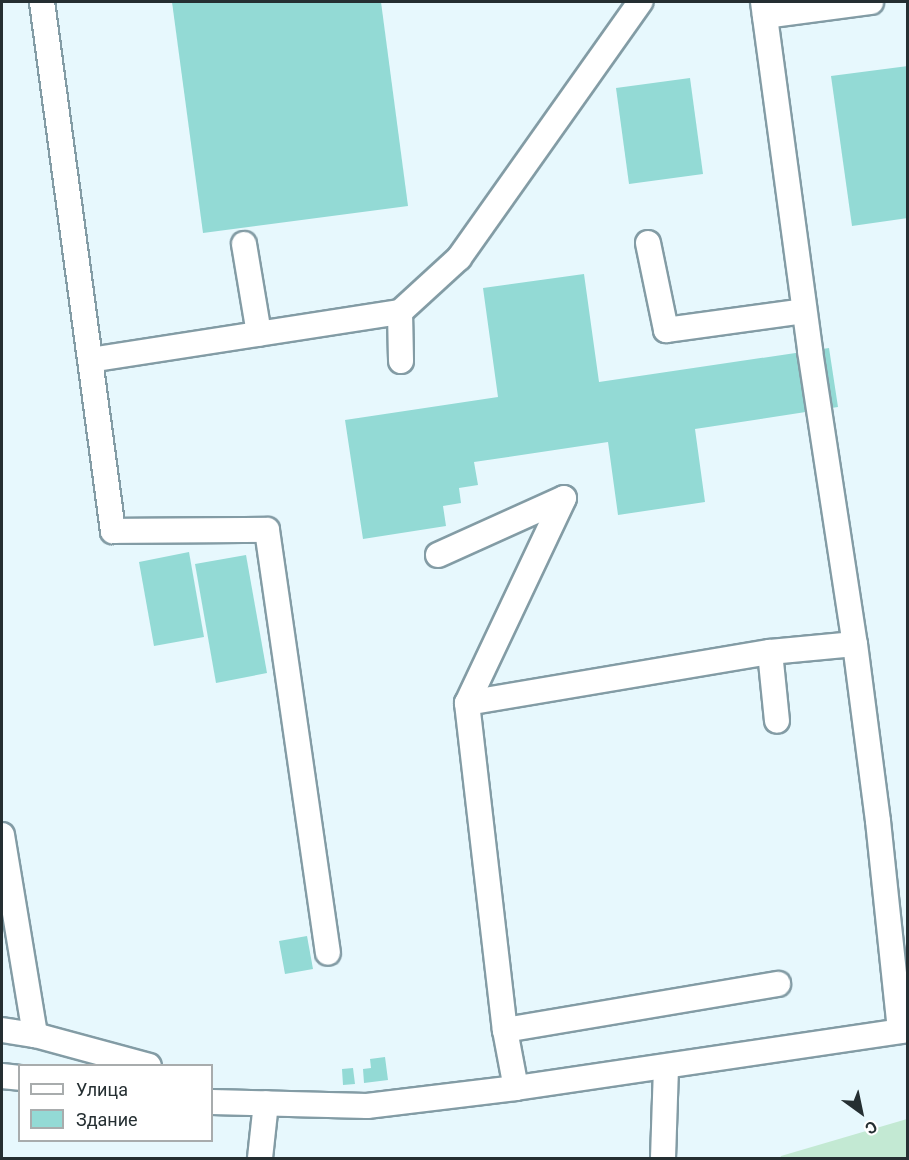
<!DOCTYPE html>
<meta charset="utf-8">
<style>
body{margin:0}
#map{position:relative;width:909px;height:1160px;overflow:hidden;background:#e7f8fd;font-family:Roboto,sans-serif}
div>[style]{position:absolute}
.green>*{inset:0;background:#c3e9d3}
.building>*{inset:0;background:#93dad5}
.roads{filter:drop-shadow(2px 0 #839ca5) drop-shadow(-2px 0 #839ca5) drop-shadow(0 2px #839ca5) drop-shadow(0 -2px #839ca5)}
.minor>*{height:24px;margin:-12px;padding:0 12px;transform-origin:12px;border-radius:12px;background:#fff}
span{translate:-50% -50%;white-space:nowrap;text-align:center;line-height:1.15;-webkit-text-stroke:5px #fff;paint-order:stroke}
.frame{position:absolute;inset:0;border:3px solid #252f32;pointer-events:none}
.legend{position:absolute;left:18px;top:1064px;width:195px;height:78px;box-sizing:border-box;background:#fff;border:2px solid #a8acad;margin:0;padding:8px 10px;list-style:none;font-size:18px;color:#252f32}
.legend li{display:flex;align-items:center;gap:12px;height:30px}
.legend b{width:30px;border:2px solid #a8acad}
.north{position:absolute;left:831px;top:1082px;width:60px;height:60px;-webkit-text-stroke:4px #fff;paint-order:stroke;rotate:147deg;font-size:16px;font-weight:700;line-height:24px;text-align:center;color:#252f32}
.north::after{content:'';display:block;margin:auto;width:21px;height:27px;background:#252f32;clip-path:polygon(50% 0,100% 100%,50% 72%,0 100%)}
</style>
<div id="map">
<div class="green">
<div style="clip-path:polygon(907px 1119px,907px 1158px,780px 1158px,781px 1156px)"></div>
</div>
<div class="building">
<div style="clip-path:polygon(172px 2px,381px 2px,408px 206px,203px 233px)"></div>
<div style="clip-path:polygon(908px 66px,908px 218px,852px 226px,831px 76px)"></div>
<div style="clip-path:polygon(690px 78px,703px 174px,629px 184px,616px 88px)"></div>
<div style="clip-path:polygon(584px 274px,599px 382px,829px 348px,838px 407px,695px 429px,705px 502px,618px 515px,608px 442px,474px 462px,478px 485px,459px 488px,461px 503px,443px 506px,446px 526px,363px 539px,345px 420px,498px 397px,483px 288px)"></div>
<div style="clip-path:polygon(189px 552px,204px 637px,154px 646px,139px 562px)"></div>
<div style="clip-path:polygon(246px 555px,267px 673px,216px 683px,195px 564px)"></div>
<div style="clip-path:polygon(307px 936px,313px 969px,285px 974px,279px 941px)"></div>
<div style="clip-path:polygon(385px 1057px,388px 1080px,364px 1083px,363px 1069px,371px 1068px,370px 1059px)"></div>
<div style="clip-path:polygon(353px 1068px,355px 1084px,343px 1085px,342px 1069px)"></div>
</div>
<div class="roads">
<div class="minor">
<div style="left:42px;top:2px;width:534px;rotate:82.36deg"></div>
<div style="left:113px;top:531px;width:154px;rotate:-0.4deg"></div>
<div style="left:267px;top:530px;width:427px;rotate:81.8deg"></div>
<div style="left:763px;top:2px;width:352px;rotate:82.3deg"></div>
<div style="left:810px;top:351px;width:296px;rotate:81.3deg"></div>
<div style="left:765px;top:16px;width:107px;rotate:-7.5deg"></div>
<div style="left:648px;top:243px;width:89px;rotate:78.3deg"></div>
<div style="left:666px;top:330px;width:139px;rotate:-7.8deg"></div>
<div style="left:244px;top:244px;width:91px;rotate:80.5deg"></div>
<div style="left:400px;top:312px;width:49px;rotate:88.8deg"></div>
<div style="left:90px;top:360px;width:314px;rotate:-8.8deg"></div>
<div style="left:400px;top:312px;width:80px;rotate:-42.5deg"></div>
<div style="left:459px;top:258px;width:314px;rotate:-54.7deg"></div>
<div style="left:438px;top:555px;width:138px;rotate:-24.3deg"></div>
<div style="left:564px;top:498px;width:227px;rotate:115.3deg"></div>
<div style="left:467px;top:703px;width:329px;rotate:83.4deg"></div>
<div style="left:505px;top:1030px;width:59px;rotate:79.3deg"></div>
<div style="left:770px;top:652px;width:85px;rotate:-5.4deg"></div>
<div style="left:855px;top:644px;width:178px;rotate:82.6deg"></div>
<div style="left:878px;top:821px;width:211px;rotate:84deg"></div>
<div style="left:467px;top:703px;width:307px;rotate:-9.6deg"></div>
<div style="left:770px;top:652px;width:69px;rotate:84.2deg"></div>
<div style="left:2px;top:835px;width:203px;rotate:80.6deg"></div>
<div style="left:2px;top:1030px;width:33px;rotate:9deg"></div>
<div style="left:35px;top:1035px;width:118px;rotate:15.2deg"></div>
<div style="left:505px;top:1030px;width:277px;rotate:-9.6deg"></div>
<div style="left:2px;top:1076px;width:18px;rotate:6deg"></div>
<div style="left:212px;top:1102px;width:155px;rotate:1.5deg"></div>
<div style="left:367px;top:1106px;width:150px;rotate:-6.9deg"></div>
<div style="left:516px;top:1088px;width:396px;rotate:-8.4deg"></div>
<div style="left:260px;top:1158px;width:55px;rotate:-83.8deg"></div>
<div style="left:663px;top:1158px;width:91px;rotate:-88.1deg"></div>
</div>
</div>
<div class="frame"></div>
<ul class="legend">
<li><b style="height:8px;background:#fff"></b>Улица</li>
<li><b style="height:16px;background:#93dad5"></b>Здание</li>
</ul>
<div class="north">С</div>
</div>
